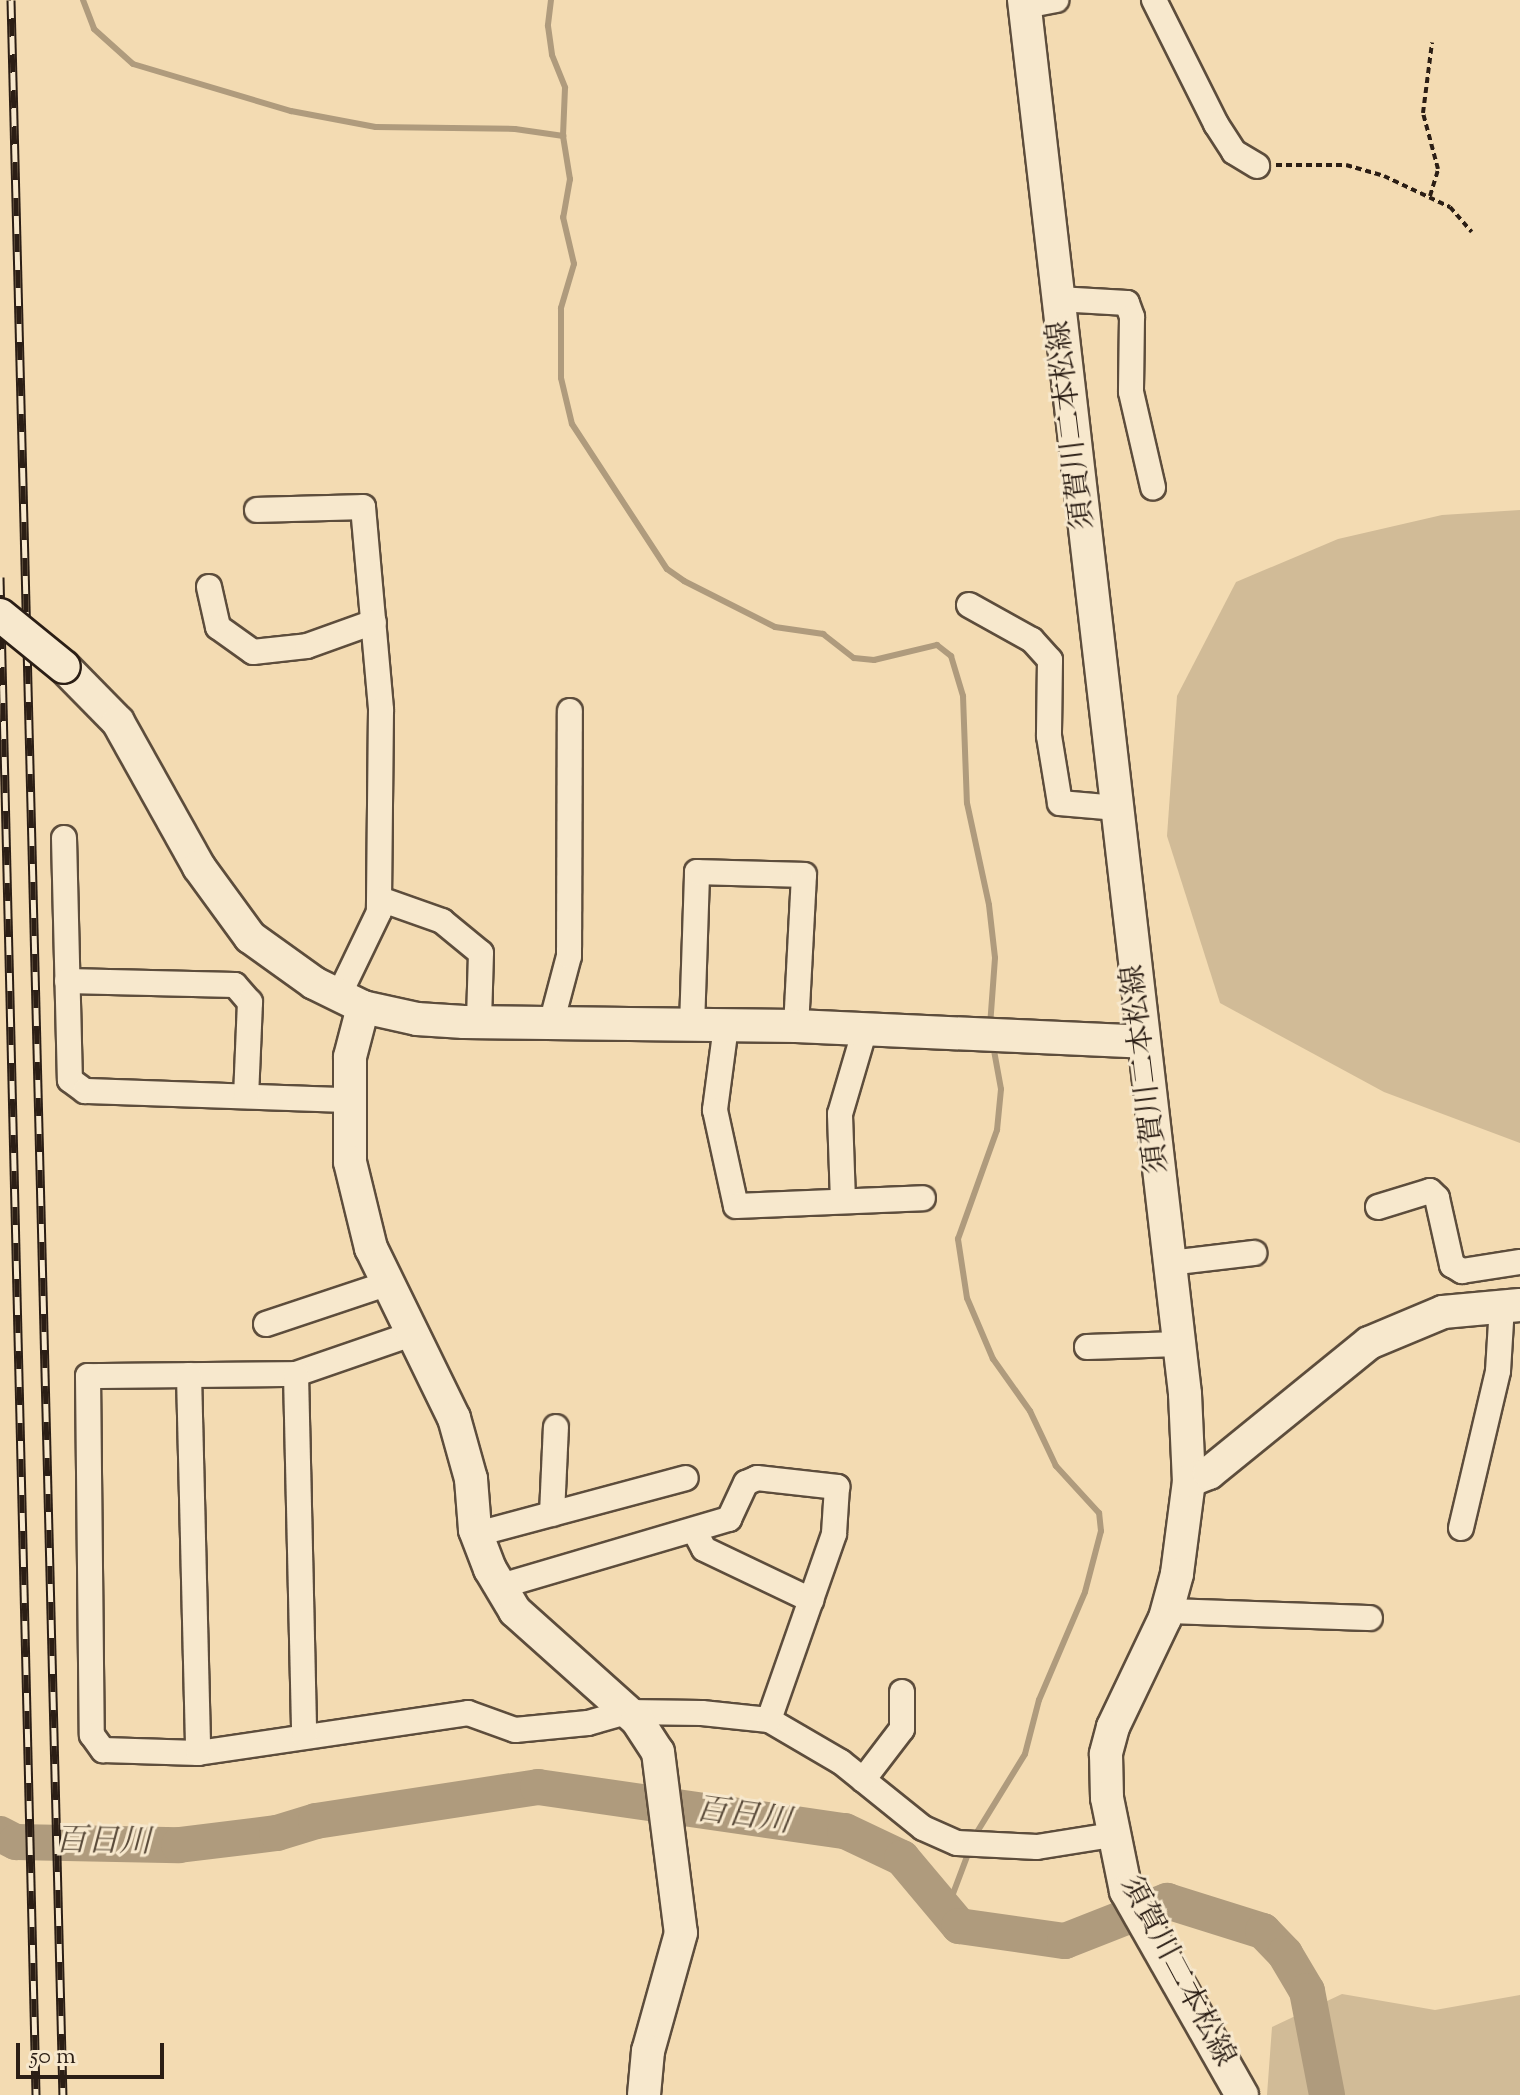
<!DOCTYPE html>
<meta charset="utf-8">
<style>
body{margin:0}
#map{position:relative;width:1520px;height:2095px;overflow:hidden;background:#f3dbb2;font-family:"Sorts Mill Goudy","Noto Serif JP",serif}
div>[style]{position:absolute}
.green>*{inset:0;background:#d1bb97}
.stream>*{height:6px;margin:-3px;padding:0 3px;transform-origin:3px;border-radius:3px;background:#af9b7d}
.river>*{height:36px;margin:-18px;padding:0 18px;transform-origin:18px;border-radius:18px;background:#af9b7d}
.path>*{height:4px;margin-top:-2px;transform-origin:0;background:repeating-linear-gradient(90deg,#2b1e15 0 6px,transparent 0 10px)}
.roads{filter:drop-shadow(2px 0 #5d4d3c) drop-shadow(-2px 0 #5d4d3c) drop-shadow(0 2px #5d4d3c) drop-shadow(0 -2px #5d4d3c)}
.street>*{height:24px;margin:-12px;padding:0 12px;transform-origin:12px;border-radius:12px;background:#f7e8cd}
.secondary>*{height:32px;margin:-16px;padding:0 16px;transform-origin:16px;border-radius:16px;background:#f7e8cd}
.rail>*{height:9px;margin-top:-4.5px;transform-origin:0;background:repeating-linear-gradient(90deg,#f7e8cd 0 18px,#2b1e15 0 36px);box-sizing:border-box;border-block:2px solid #2b1e15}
.bridges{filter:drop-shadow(2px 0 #2b1e15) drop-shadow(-2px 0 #2b1e15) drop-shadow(0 2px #2b1e15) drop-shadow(0 -2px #2b1e15)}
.secondary-bridge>*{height:32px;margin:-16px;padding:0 16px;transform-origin:16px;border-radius:16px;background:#f7e8cd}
span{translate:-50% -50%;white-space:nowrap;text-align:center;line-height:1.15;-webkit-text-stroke:6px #f7e8cd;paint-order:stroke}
.street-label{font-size:30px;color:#2b1e15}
.water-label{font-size:32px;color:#594a39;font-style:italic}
.scale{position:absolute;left:16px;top:2043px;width:148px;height:36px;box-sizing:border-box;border:4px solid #2b1e15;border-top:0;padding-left:10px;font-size:24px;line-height:28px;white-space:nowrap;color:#2b1e15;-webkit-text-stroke:6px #f7e8cd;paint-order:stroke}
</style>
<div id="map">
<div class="green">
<div style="clip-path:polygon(1520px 510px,1520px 1143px,1384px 1092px,1220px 1003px,1167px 836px,1177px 696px,1236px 582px,1338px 539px,1442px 515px)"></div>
<div style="clip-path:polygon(1342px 1994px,1435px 2010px,1520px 1995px,1520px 2095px,1267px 2095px,1272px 2027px)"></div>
</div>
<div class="stream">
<div style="left:83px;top:0;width:31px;rotate:69deg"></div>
<div style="left:94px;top:29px;width:52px;rotate:41.9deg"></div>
<div style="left:133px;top:64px;width:165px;rotate:16.6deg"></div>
<div style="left:291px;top:111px;width:86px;rotate:10.7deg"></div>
<div style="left:376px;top:127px;width:139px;rotate:0.8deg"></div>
<div style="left:515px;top:129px;width:49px;rotate:8.3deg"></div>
<div style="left:551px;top:0;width:26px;rotate:97deg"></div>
<div style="left:548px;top:26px;width:29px;rotate:82deg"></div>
<div style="left:552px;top:55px;width:35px;rotate:68deg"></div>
<div style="left:565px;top:88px;width:48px;rotate:92.4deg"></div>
<div style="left:563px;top:136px;width:44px;rotate:80.8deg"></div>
<div style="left:570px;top:179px;width:39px;rotate:100deg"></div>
<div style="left:563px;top:217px;width:48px;rotate:76.8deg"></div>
<div style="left:574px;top:264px;width:46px;rotate:106.5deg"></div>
<div style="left:561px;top:308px;width:70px;rotate:90deg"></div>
<div style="left:561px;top:378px;width:47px;rotate:76.6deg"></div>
<div style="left:572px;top:424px;width:173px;rotate:56.8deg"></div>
<div style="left:667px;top:569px;width:21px;rotate:35deg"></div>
<div style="left:684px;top:581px;width:102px;rotate:26.8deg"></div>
<div style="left:775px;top:627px;width:49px;rotate:8.3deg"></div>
<div style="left:823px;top:634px;width:39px;rotate:38deg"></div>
<div style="left:854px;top:658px;width:20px;rotate:6deg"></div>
<div style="left:874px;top:660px;width:65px;rotate:-13.4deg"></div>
<div style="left:937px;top:645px;width:18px;rotate:38deg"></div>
<div style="left:951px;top:656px;width:42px;rotate:73.3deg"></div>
<div style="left:963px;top:696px;width:107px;rotate:87.9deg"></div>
<div style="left:967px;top:803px;width:104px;rotate:77.8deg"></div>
<div style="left:989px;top:905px;width:53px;rotate:83.5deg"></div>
<div style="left:995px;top:958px;width:68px;rotate:94.2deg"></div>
<div style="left:974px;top:1837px;width:97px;rotate:-58.4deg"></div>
<div style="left:1025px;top:1754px;width:56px;rotate:-75.5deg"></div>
<div style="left:1039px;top:1700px;width:117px;rotate:-66.9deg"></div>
<div style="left:1085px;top:1592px;width:63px;rotate:-75.3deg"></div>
<div style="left:1101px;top:1531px;width:18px;rotate:-96deg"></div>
<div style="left:1099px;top:1513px;width:64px;rotate:-132.5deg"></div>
<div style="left:1056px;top:1466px;width:61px;rotate:-115.3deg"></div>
<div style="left:1030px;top:1411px;width:64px;rotate:-125.4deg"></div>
<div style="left:993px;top:1359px;width:66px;rotate:-113.1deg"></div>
<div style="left:967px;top:1298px;width:60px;rotate:-98.7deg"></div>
<div style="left:958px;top:1239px;width:116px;rotate:-70.3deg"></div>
<div style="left:997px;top:1130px;width:41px;rotate:-84.4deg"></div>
<div style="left:1001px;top:1089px;width:45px;rotate:-100.3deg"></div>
<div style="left:945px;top:1915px;width:68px;rotate:-69.4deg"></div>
</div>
<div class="river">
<div style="left:0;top:1834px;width:18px;rotate:27deg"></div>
<div style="left:16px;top:1842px;width:163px;rotate:1.1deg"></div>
<div style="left:179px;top:1845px;width:99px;rotate:-7deg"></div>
<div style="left:277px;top:1833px;width:41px;rotate:-17.1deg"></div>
<div style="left:316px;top:1821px;width:225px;rotate:-8.7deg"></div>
<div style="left:538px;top:1787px;width:310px;rotate:8.2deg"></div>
<div style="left:845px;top:1831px;width:63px;rotate:25.3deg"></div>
<div style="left:902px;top:1858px;width:89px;rotate:50deg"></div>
<div style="left:959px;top:1926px;width:107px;rotate:8.1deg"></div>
<div style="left:1065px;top:1941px;width:110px;rotate:-21.4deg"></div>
<div style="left:1167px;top:1901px;width:101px;rotate:17.4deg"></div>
<div style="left:1263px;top:1931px;width:32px;rotate:46deg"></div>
<div style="left:1285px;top:1954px;width:43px;rotate:59.3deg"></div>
<div style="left:1307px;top:1991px;width:106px;rotate:79.1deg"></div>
</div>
<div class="path">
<div style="left:1276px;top:165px;width:70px"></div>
<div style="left:1346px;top:165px;width:40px;rotate:16deg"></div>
<div style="left:1384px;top:176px;width:73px;rotate:25.2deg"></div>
<div style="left:1450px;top:207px;width:33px;rotate:49deg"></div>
<div style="left:1430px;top:196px;width:28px;rotate:-73deg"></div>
<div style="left:1438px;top:169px;width:58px;rotate:-105deg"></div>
<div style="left:1423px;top:113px;width:71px;rotate:-82.7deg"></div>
</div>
<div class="roads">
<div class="street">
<div style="left:1154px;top:0;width:139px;rotate:63.4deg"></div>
<div style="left:1216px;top:124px;width:33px;rotate:57deg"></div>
<div style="left:1234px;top:152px;width:27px;rotate:31deg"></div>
<div style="left:1025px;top:6px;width:32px;rotate:-11deg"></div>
<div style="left:1058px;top:299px;width:69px;rotate:3.3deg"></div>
<div style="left:1127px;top:303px;width:15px;rotate:70deg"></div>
<div style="left:1132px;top:317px;width:75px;rotate:90.8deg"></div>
<div style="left:1131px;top:392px;width:98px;rotate:77deg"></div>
<div style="left:257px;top:510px;width:106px;rotate:-1.6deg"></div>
<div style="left:363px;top:507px;width:204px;rotate:84.9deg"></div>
<div style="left:381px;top:710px;width:202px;rotate:90.6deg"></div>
<div style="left:379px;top:912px;width:92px;rotate:115.7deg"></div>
<div style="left:209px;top:587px;width:41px;rotate:77.3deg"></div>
<div style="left:218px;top:627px;width:43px;rotate:35.5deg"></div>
<div style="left:253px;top:652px;width:54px;rotate:-6.3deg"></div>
<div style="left:307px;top:646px;width:71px;rotate:-19.7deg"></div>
<div style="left:969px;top:605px;width:72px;rotate:29.1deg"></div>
<div style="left:1032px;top:640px;width:27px;rotate:48deg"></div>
<div style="left:1050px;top:660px;width:76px;rotate:90.8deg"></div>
<div style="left:1049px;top:736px;width:68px;rotate:80.7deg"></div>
<div style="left:1060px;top:803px;width:57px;rotate:5deg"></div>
<div style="left:64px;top:838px;width:242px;rotate:88.6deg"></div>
<div style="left:70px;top:1080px;width:19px;rotate:36deg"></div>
<div style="left:85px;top:1091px;width:264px;rotate:2deg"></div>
<div style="left:380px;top:899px;width:66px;rotate:19.5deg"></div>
<div style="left:442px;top:921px;width:50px;rotate:39.4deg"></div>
<div style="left:481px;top:953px;width:69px;rotate:91.7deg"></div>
<div style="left:67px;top:981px;width:168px;rotate:1.4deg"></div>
<div style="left:235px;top:985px;width:23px;rotate:49deg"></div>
<div style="left:250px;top:1002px;width:94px;rotate:92.4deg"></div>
<div style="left:551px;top:1024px;width:70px;rotate:-75.2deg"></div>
<div style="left:569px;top:956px;width:245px;rotate:-89.8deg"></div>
<div style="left:692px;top:1026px;width:154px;rotate:-88.1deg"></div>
<div style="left:697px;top:872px;width:107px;rotate:1.6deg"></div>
<div style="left:804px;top:875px;width:151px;rotate:93deg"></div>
<div style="left:726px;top:1026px;width:85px;rotate:97.5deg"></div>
<div style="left:715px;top:1110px;width:98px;rotate:77.7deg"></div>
<div style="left:736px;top:1206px;width:187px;rotate:-2.4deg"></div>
<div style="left:843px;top:1201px;width:87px;rotate:-92deg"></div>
<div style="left:840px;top:1114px;width:89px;rotate:-73.6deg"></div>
<div style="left:1378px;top:1207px;width:54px;rotate:-17.1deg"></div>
<div style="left:1430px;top:1191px;width:10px;rotate:45deg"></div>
<div style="left:1437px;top:1198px;width:69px;rotate:77.4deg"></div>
<div style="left:1452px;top:1265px;width:12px;rotate:31deg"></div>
<div style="left:1462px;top:1271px;width:59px;rotate:-8.8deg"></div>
<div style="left:1170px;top:1263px;width:85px;rotate:-6.8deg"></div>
<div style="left:266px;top:1324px;width:126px;rotate:-18.4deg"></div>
<div style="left:409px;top:1335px;width:120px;rotate:161deg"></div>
<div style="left:296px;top:1374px;width:208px;rotate:179.4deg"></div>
<div style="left:88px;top:1376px;width:359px;rotate:89.4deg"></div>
<div style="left:92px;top:1735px;width:19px;rotate:54deg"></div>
<div style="left:103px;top:1750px;width:95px;rotate:1.8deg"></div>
<div style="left:198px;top:1753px;width:273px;rotate:-8.4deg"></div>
<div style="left:468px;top:1713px;width:50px;rotate:19.9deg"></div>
<div style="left:515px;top:1730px;width:73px;rotate:-5.5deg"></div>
<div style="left:588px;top:1723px;width:40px;rotate:-16deg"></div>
<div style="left:626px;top:1712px;width:76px;rotate:0.8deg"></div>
<div style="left:702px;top:1713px;width:67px;rotate:6deg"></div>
<div style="left:769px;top:1720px;width:83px;rotate:30.3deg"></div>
<div style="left:841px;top:1762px;width:105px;rotate:38.8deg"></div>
<div style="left:923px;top:1828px;width:37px;rotate:24deg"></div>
<div style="left:957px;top:1843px;width:80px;rotate:2.9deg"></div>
<div style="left:1037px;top:1847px;width:76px;rotate:-9.1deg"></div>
<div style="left:1087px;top:1347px;width:92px;rotate:-1.9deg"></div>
<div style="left:296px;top:1374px;width:362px;rotate:88.7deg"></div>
<div style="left:189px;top:1375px;width:378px;rotate:88.6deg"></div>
<div style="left:552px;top:1514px;width:87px;rotate:-87.4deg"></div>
<div style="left:1461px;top:1528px;width:161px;rotate:-76.7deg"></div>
<div style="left:1498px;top:1371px;width:66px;rotate:-86.5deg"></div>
<div style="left:694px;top:1530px;width:21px;rotate:62deg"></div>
<div style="left:704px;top:1549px;width:119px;rotate:25.5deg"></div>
<div style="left:477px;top:1534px;width:216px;rotate:-15deg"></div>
<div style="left:501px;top:1586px;width:238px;rotate:-16.4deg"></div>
<div style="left:729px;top:1519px;width:40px;rotate:-65deg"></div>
<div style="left:746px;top:1483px;width:12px;rotate:-24deg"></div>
<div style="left:757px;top:1478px;width:81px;rotate:6.4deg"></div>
<div style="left:837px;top:1487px;width:47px;rotate:93.7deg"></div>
<div style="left:834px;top:1534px;width:197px;rotate:109.3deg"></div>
<div style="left:1167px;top:1611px;width:203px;rotate:2deg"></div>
<div style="left:863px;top:1780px;width:64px;rotate:-52.6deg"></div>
<div style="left:902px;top:1729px;width:37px;rotate:-90deg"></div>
</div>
<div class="secondary">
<div style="left:1024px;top:0;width:1403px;rotate:83.41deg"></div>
<div style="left:1185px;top:1394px;width:87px;rotate:87.4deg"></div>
<div style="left:1189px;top:1481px;width:94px;rotate:97.4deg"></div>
<div style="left:1177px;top:1574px;width:46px;rotate:105.3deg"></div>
<div style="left:1165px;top:1618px;width:121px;rotate:115.5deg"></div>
<div style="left:1113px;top:1727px;width:28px;rotate:105deg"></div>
<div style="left:1106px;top:1754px;width:44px;rotate:88.7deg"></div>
<div style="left:1107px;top:1798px;width:95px;rotate:78.5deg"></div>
<div style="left:1126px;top:1891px;width:235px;rotate:60.4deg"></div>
<div style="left:64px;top:667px;width:77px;rotate:45.5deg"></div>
<div style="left:118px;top:722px;width:166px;rotate:60.8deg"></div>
<div style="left:199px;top:867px;width:87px;rotate:53.9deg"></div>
<div style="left:250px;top:937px;width:79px;rotate:35.7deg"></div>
<div style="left:314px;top:983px;width:55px;rotate:26.1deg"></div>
<div style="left:363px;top:1007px;width:55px;rotate:12.5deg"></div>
<div style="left:417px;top:1019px;width:47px;rotate:3.7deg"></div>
<div style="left:464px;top:1022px;width:332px;rotate:0.7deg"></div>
<div style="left:796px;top:1026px;width:348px;rotate:2.6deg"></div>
<div style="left:363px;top:1007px;width:52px;rotate:104.6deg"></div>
<div style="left:350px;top:1057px;width:105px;rotate:90deg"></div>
<div style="left:350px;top:1162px;width:89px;rotate:76.3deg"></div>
<div style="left:371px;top:1248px;width:189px;rotate:64deg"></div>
<div style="left:454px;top:1418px;width:63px;rotate:74.4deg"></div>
<div style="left:471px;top:1479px;width:51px;rotate:85.5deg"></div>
<div style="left:475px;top:1530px;width:42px;rotate:69deg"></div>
<div style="left:490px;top:1569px;width:49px;rotate:59.2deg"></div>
<div style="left:515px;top:1611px;width:164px;rotate:41.8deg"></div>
<div style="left:637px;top:1720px;width:38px;rotate:57deg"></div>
<div style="left:658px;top:1752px;width:182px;rotate:82.8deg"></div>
<div style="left:681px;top:1933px;width:123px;rotate:105.6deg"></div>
<div style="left:648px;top:2051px;width:44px;rotate:95.2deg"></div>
<div style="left:1189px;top:1481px;width:22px;rotate:-22deg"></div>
<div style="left:1209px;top:1473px;width:206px;rotate:-39.1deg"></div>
<div style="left:1369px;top:1343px;width:80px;rotate:-22.7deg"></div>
<div style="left:1443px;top:1312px;width:77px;rotate:-5.2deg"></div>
</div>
</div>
<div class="rail">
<div style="left:11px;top:0;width:2096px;rotate:88.58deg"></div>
<div style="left:0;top:577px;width:1518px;rotate:88.64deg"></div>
</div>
<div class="bridges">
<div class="secondary-bridge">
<div style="left:0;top:615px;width:82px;rotate:39.1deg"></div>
</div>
</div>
<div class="street-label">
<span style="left:1073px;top:425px;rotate:-97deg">須賀川二本松線</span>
<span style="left:1147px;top:1069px;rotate:-97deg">須賀川二本松線</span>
<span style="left:1176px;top:1972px;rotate:62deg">須賀川二本松線</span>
</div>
<div class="water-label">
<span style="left:743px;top:1817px;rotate:8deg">百日川</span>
<span style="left:103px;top:1843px;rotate:1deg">百日川</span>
</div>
<div class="scale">50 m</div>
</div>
